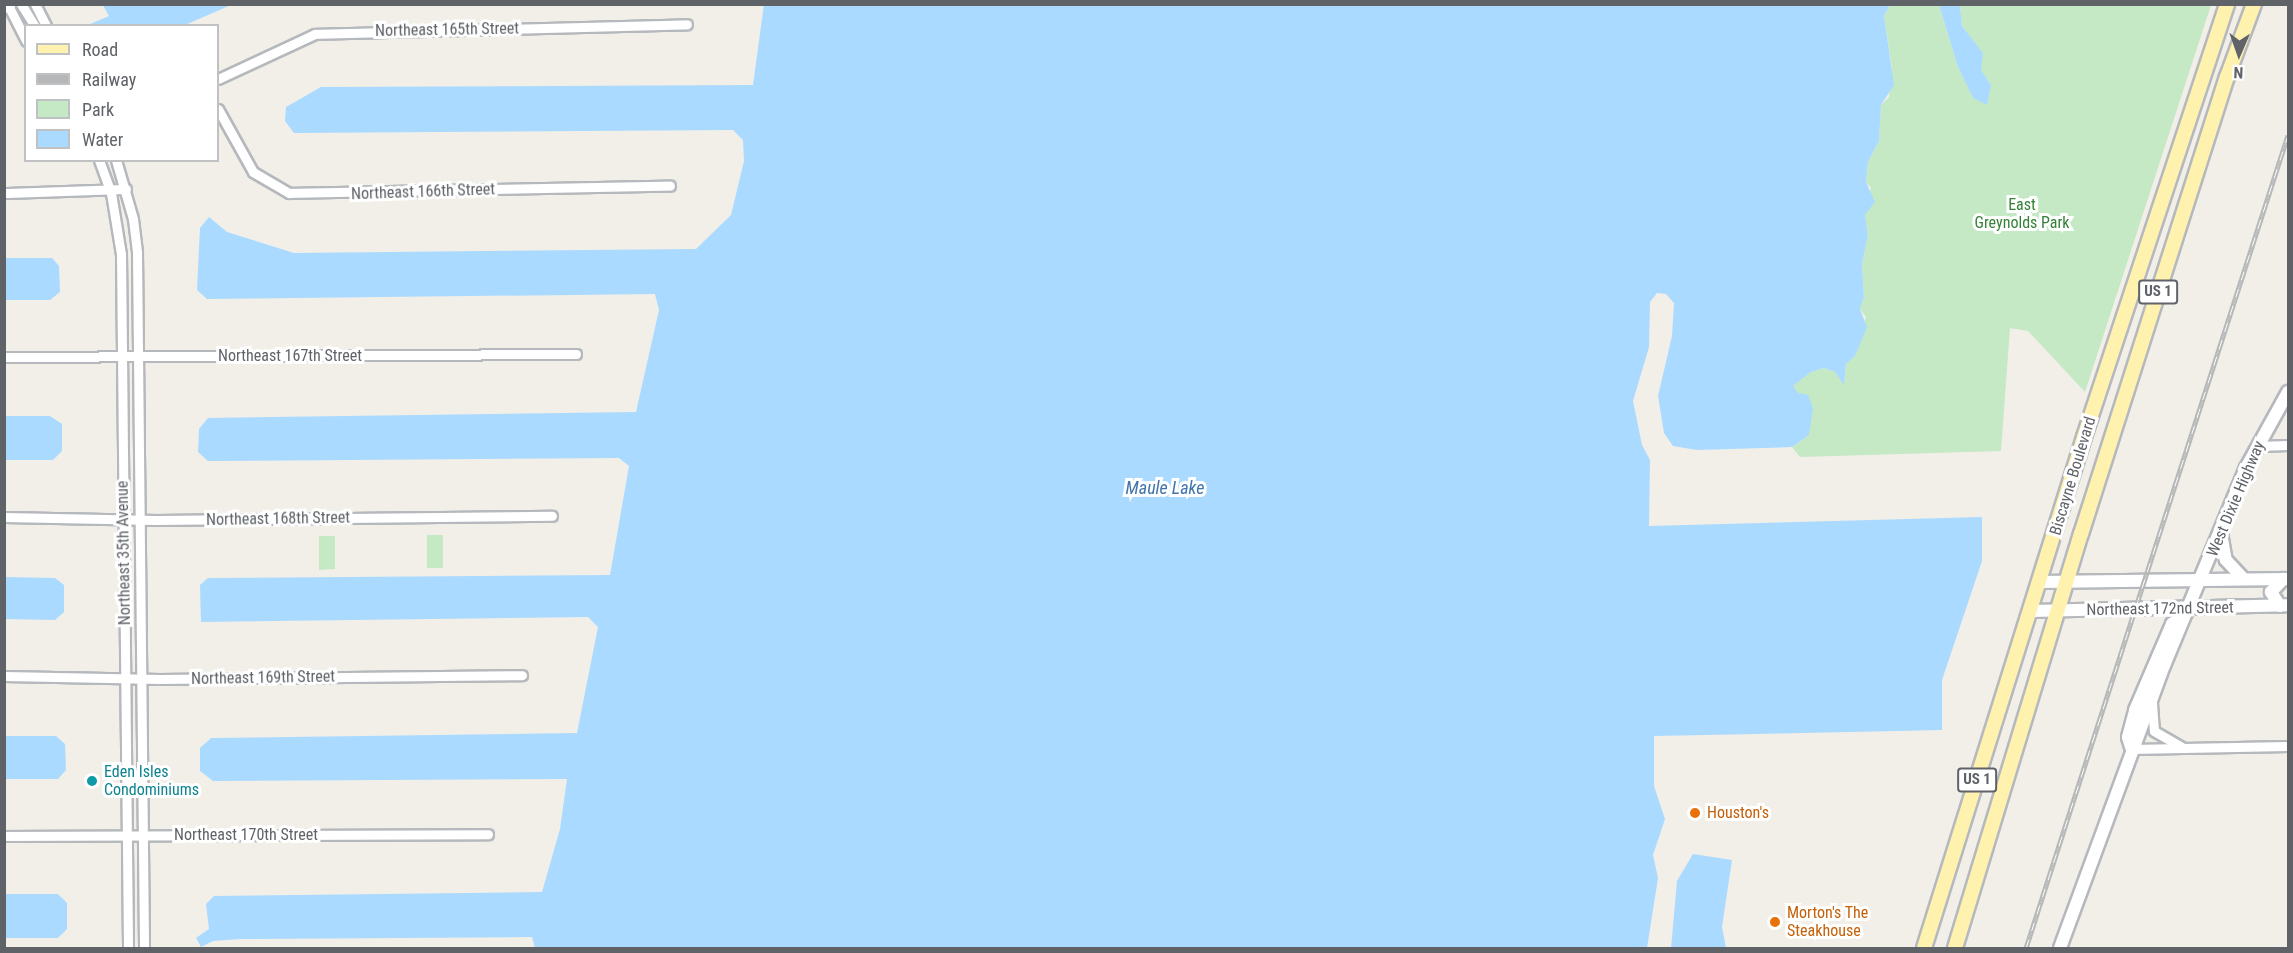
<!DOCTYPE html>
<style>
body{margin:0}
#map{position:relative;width:2293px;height:953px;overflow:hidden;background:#f1efe8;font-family:"Roboto Condensed",sans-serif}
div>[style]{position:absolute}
.green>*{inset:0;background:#c5e8c5}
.water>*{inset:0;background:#aadaff}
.roads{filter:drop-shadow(2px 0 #b5b8bc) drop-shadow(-2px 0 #b5b8bc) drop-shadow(0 2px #b5b8bc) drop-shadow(0 -2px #b5b8bc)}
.street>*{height:9px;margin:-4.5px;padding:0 4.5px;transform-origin:4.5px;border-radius:4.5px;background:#fff}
.secondary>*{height:12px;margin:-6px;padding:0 6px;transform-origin:6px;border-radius:6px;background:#fff}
.primary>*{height:14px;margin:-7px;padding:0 7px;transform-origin:7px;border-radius:7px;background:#fff2af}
.rail>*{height:5px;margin-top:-2.5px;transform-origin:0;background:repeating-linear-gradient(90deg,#fff 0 9px,#b6b7b8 0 18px);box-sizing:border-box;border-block:2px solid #b6b7b8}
.dots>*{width:16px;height:16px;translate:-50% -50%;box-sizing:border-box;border:3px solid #fff;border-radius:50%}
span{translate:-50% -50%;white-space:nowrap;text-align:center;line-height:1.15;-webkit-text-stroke:6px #fff;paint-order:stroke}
.shield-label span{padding:2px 4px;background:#fff;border:2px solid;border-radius:4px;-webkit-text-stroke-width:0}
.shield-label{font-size:15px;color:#5f6368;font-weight:700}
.street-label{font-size:16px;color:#5f6368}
.park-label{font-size:16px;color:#348238}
.culture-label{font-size:16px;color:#0d838f}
.left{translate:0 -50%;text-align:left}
.food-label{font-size:16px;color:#c56008}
.water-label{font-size:18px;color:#4174aa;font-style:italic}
.frame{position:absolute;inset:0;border:6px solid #5f6368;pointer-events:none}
.legend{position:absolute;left:24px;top:24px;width:195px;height:138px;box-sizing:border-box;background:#fff;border:2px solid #bfc1c3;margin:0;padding:8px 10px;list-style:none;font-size:18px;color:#5f6368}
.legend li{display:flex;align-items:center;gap:12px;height:30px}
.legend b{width:30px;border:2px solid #bfc1c3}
.north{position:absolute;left:2209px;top:24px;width:60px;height:60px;-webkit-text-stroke:4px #fff;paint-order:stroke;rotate:182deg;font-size:16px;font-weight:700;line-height:24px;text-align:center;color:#5f6368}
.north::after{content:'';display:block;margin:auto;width:21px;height:27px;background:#5f6368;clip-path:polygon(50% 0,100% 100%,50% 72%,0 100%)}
</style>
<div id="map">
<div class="green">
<div style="clip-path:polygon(1890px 5px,1939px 5px,1958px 67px,1973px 97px,1986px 96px,1991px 85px,1981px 70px,1978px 47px,1962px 26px,1960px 5px,2211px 5px,2085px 392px,2028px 331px,2010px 328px,2001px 451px,1800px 457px,1792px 447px,1809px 435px,1793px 386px,1811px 372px,1824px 368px,1835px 372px,1844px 384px,1846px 364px,1855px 356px,1866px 317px,1860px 309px,1864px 297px,1862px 264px,1868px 235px,1865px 215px,1871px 188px,1866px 182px,1868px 162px,1879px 141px,1881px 105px,1889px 97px,1892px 68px,1884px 16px)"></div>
<div style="clip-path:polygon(427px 535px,443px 535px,443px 568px,427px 568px)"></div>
<div style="clip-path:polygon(319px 536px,335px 536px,335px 569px,319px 570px)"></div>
</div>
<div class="water">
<div style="clip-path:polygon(764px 4px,1890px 5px,1884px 16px,1894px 85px,1881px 105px,1879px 141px,1868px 162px,1866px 182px,1875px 202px,1865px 215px,1868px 235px,1862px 264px,1864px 297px,1860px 309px,1867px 327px,1855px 356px,1846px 364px,1844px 385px,1835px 372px,1824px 368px,1811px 372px,1793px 386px,1798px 393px,1808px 395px,1813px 408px,1809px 435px,1792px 447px,1697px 450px,1673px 446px,1664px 433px,1658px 396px,1672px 336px,1674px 303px,1666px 294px,1657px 293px,1650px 302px,1649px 347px,1633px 401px,1642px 445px,1650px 460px,1649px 526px,1982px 517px,1982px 561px,1942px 680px,1942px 730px,1654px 736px,1654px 786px,1665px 819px,1653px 855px,1658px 878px,1647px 948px,535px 948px,532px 937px,240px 939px,213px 941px,201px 947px,196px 938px,209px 929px,206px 904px,214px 896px,542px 892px,560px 829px,567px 779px,213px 781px,200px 771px,200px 748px,211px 738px,577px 733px,598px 627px,588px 617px,201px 622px,200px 585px,208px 578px,610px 575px,629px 466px,619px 458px,208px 461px,198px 452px,199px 429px,208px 418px,636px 412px,659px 310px,655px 294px,207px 299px,197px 290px,200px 228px,209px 217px,227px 232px,294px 253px,696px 249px,731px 215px,744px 161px,743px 140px,733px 130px,294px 133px,285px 121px,286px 107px,321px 87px,753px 85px)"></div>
<div style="clip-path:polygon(103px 5px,231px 5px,185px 25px,88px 25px,109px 16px)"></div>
<div style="clip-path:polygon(1939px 5px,1960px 5px,1962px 26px,1983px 53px,1981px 70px,1991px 85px,1987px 105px,1973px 98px,1958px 67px)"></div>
<div style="clip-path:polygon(5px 258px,52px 258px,59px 266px,60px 292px,50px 300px,5px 300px)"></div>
<div style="clip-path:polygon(5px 416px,50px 416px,62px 424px,62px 451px,53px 460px,5px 460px)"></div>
<div style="clip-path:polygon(5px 577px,55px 578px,64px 585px,64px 612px,55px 620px,5px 619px)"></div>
<div style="clip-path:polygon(5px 736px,56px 736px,65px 744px,66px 770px,58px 779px,5px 779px)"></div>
<div style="clip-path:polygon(1693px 854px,1732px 860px,1722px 927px,1726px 948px,1671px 948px,1677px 881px)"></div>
<div style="clip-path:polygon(5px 894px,58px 894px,67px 903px,67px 929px,58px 938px,5px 938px)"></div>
</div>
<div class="roads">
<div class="street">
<div style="left:21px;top:4px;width:26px;rotate:58deg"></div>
<div style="left:35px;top:4px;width:25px;rotate:63deg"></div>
<div style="left:9px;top:7px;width:38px;rotate:63deg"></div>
<div style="left:218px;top:79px;width:107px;rotate:-24.9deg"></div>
<div style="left:315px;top:34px;width:372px;rotate:-1.5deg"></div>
<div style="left:218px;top:109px;width:72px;rotate:60.9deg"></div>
<div style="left:253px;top:172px;width:42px;rotate:30.3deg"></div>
<div style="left:289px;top:193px;width:381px;rotate:-1.1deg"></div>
<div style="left:99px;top:160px;width:35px;rotate:70deg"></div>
<div style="left:111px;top:193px;width:62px;rotate:80.7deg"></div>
<div style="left:121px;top:254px;width:694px;rotate:89.42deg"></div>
<div style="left:116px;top:160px;width:61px;rotate:73.9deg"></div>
<div style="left:133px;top:219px;width:34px;rotate:83deg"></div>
<div style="left:137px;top:253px;width:695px;rotate:89.42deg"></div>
<div style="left:4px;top:193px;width:122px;rotate:-1.9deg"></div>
<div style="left:4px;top:357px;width:572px;rotate:-0.3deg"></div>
<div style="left:2257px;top:446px;width:31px;rotate:-2deg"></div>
<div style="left:4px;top:517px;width:152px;rotate:1.1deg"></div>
<div style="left:156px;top:520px;width:396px;rotate:-0.6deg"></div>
<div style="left:4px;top:676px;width:156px;rotate:1.1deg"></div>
<div style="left:160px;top:679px;width:362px;rotate:-0.6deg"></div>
<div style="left:2152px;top:703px;width:28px;rotate:86deg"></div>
<div style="left:2154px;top:731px;width:32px;rotate:30deg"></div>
<div style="left:2131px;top:749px;width:157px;rotate:-1.1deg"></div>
<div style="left:4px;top:836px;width:484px;rotate:-0.2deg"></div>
</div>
<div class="secondary">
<div style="left:8px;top:4px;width:3px;rotate:72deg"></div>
<div style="left:2221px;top:533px;width:27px;rotate:80deg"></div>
<div style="left:2226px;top:560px;width:26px;rotate:47deg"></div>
<div style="left:2040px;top:582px;width:248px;rotate:-0.7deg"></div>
<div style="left:2280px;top:606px;width:17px;rotate:-123deg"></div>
<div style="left:2271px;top:592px;width:18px;rotate:-47deg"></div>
<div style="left:2031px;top:611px;width:257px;rotate:-1.3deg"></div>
<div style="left:2131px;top:747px;width:10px;rotate:-107deg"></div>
<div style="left:2128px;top:737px;width:28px;rotate:-75deg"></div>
<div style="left:2135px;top:710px;width:94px;rotate:-66.7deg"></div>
<div style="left:2172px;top:624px;width:19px;rotate:-39deg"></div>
<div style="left:2060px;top:948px;width:293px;rotate:-69.8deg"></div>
<div style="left:2161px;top:673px;width:222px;rotate:-67.5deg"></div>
<div style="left:2246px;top:468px;width:87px;rotate:-61.1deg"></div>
</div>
<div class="primary">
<div style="left:1924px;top:948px;width:535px;rotate:-72.61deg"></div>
<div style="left:2084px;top:437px;width:456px;rotate:-71.7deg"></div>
<div style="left:1955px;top:948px;width:433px;rotate:-73.1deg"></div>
<div style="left:2081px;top:534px;width:480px;rotate:-72.3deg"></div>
<div style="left:2227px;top:77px;width:78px;rotate:-69.7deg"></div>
</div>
</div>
<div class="rail">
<div style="left:2026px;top:948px;width:854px;rotate:-72.14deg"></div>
</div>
<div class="dots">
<div style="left:92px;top:781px;background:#0f9aa8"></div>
<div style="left:1695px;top:813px;background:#e8710a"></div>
<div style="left:1775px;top:922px;background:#e8710a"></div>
</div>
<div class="shield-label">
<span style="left:2158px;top:292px">US 1</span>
<span style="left:1977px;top:780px">US 1</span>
</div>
<div class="street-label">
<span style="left:447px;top:30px;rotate:-1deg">Northeast 165th Street</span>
<span style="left:423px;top:192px;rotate:-2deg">Northeast 166th Street</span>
<span style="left:290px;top:356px">Northeast 167th Street</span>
<span style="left:2073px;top:476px;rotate:-73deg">Biscayne Boulevard</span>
<span style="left:2236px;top:499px;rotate:-67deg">West Dixie Highway</span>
<span style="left:278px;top:519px;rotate:-1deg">Northeast 168th Street</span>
<span style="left:124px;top:553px;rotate:-91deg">Northeast 35th Avenue</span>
<span style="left:2160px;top:609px;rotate:-1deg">Northeast 172nd Street</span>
<span style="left:263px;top:678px;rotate:-1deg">Northeast 169th Street</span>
<span style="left:246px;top:835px">Northeast 170th Street</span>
</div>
<div class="park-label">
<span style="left:2022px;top:214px">East<br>Greynolds Park</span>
</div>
<div class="culture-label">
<span class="left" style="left:104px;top:781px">Eden Isles<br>Condominiums</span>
</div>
<div class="food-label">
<span class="left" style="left:1707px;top:813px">Houston's</span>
<span class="left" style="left:1787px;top:922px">Morton's The<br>Steakhouse</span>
</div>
<div class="water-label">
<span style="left:1165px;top:488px">Maule Lake</span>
</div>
<div class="frame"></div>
<ul class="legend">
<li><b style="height:8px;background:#fff2af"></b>Road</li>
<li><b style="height:8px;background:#b6b7b8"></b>Railway</li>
<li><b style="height:16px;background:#c5e8c5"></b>Park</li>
<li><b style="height:16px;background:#aadaff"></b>Water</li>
</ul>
<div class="north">N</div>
</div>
